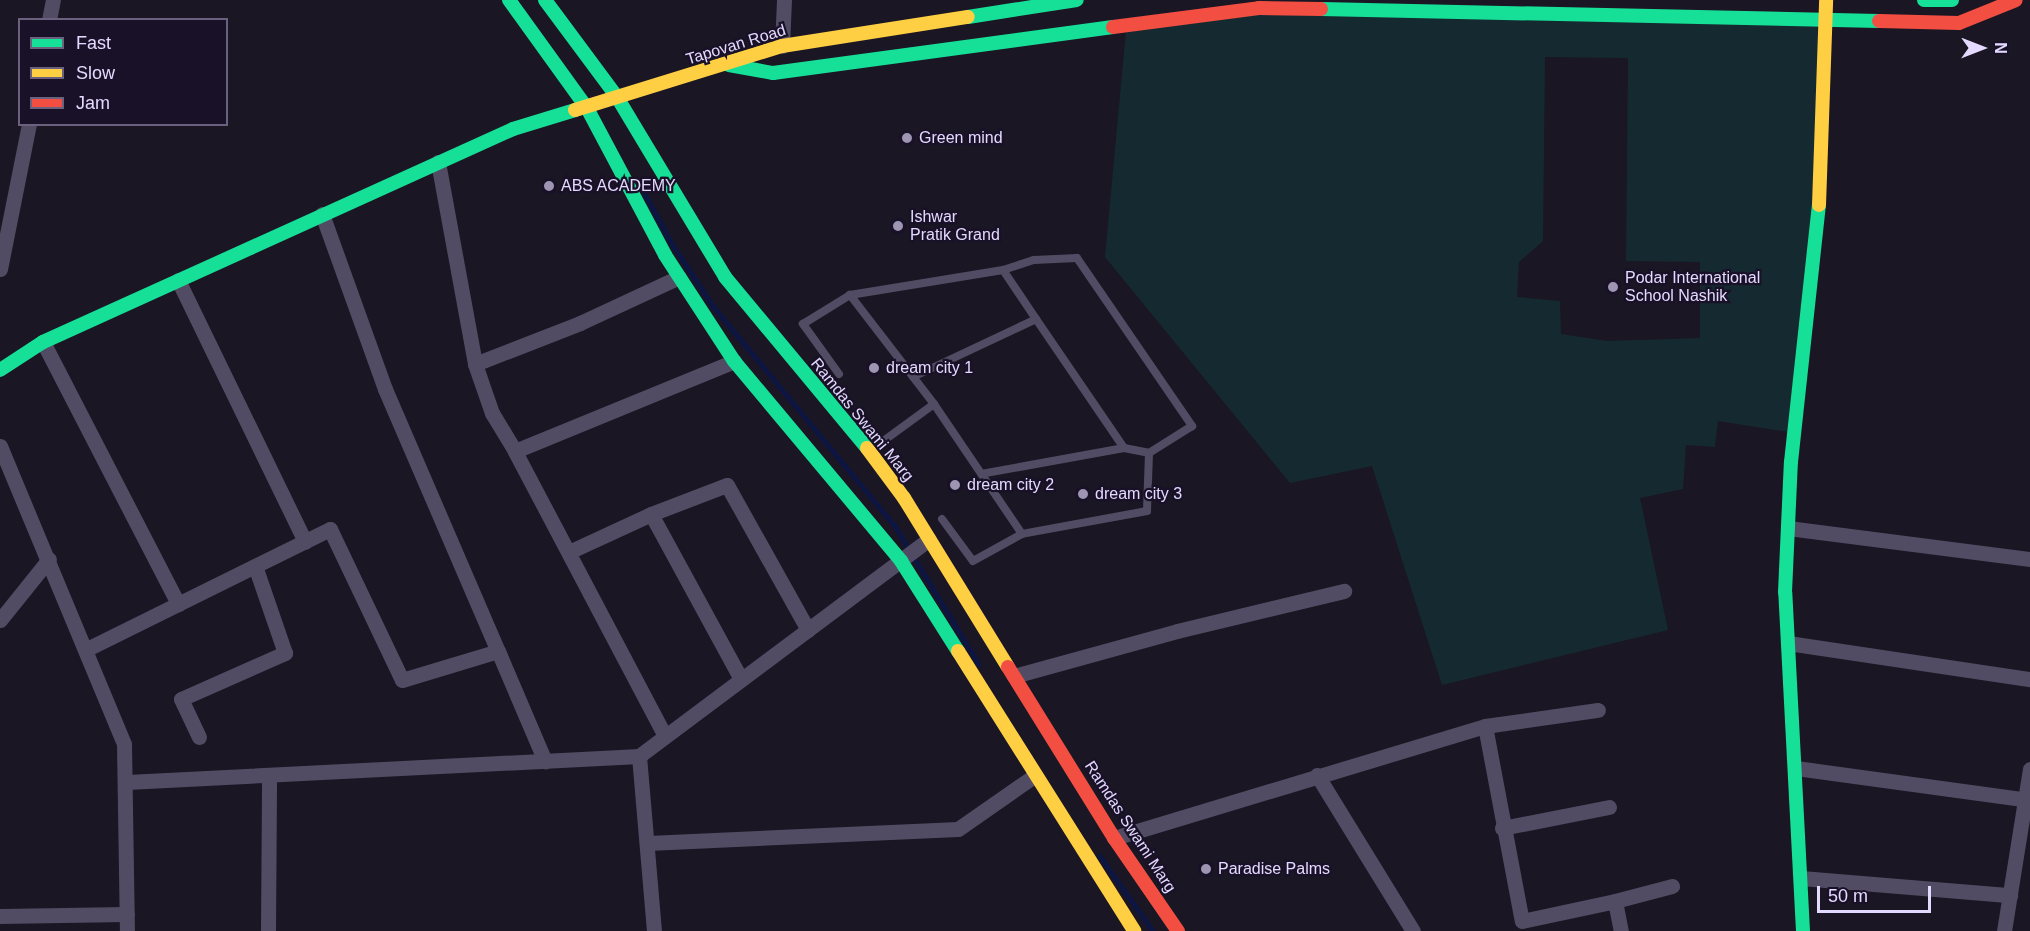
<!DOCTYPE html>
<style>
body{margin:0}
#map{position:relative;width:2030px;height:931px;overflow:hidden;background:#1a1623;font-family:Helvetica,sans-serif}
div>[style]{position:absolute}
.green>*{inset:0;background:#152a30}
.stream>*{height:4.5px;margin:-2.25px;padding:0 2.25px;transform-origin:2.25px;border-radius:2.25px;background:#0d1642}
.lane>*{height:8px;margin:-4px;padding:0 4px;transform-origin:4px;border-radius:4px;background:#514c63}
.street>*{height:15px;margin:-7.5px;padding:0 7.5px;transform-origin:7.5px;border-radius:7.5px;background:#514c63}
.fast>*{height:14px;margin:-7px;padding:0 7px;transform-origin:7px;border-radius:7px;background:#16e098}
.slow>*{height:14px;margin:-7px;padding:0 7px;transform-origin:7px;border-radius:7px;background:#ffcf43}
.jam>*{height:14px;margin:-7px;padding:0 7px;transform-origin:7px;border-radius:7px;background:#f24e42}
.dots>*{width:16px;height:16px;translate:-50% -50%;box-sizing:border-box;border:3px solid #191128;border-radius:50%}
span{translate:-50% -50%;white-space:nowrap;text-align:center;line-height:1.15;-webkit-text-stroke:4.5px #191128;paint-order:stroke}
.street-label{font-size:16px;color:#e4d9fe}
.poi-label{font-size:16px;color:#e4d9fe}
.left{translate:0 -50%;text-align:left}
.legend{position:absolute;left:18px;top:18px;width:210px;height:108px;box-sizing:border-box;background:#191128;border:2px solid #6a617e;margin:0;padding:8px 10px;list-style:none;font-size:18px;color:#e4d9fe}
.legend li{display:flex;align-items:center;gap:12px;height:30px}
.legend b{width:30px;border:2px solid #6a617e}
.north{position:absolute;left:1952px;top:18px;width:60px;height:60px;-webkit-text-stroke:4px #191128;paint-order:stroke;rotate:90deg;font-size:16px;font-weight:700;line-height:24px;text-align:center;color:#e4d9fe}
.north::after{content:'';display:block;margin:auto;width:21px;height:27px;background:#e4d9fe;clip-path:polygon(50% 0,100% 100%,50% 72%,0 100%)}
.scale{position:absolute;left:1817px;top:886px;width:114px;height:27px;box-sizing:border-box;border:3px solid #e4d9fe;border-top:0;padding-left:8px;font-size:18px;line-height:21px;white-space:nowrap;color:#e4d9fe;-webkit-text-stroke:4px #191128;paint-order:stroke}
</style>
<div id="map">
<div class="green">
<div style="clip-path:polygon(evenodd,1306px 8px,1826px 18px,1795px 433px,1718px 421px,1715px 447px,1686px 445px,1683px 489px,1640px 498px,1668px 630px,1442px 685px,1372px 466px,1290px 483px,1105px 257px,1126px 31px,1306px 8px,1545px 57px,1628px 58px,1626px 261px,1700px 262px,1700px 338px,1607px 341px,1561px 334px,1560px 301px,1517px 297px,1519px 262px,1543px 241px,1545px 57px)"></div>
</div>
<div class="stream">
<div style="left:643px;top:190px;width:59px;rotate:61.7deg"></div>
<div style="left:671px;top:242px;width:77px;rotate:56.7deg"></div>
<div style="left:713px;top:306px;width:286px;rotate:50.4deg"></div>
<div style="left:895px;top:526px;width:162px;rotate:58.7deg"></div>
<div style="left:1100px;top:856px;width:92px;rotate:54.8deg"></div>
</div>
<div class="lane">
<div style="left:1003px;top:270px;width:59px;rotate:56deg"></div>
<div style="left:839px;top:374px;width:62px;rotate:-125.8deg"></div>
<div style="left:803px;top:324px;width:55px;rotate:-31.7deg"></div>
<div style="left:913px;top:377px;width:136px;rotate:-25.2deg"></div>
<div style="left:1036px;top:319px;width:156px;rotate:55.7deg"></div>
<div style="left:1124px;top:448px;width:145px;rotate:169.7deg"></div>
<div style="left:1124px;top:448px;width:25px;rotate:11deg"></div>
<div style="left:871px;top:450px;width:78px;rotate:-36.1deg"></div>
<div style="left:934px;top:404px;width:138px;rotate:-127.6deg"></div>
<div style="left:850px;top:295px;width:155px;rotate:-9.3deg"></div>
<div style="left:1003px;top:270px;width:33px;rotate:-18deg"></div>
<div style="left:1034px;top:260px;width:43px;rotate:-2.7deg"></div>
<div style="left:1077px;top:258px;width:204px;rotate:55.6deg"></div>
<div style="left:1192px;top:426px;width:51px;rotate:147.9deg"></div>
<div style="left:1149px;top:453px;width:58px;rotate:92deg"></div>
<div style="left:1147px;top:511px;width:127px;rotate:169.6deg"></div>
<div style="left:1022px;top:534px;width:157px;rotate:-124.1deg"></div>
<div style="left:942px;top:519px;width:52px;rotate:53.6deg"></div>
<div style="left:973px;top:561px;width:56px;rotate:-28.9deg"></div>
</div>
<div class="street">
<div style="left:49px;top:20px;width:20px;rotate:-79deg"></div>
<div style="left:782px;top:46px;width:46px;rotate:-87.5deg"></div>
<div style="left:438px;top:162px;width:205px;rotate:79.6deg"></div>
<div style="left:475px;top:364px;width:52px;rotate:70.9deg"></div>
<div style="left:492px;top:413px;width:44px;rotate:58.8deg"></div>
<div style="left:322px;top:214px;width:186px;rotate:70.2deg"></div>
<div style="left:385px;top:389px;width:285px;rotate:66.7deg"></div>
<div style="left:0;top:269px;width:148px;rotate:-78.7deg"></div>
<div style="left:178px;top:280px;width:291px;rotate:64.1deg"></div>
<div style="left:43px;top:342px;width:295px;rotate:62.7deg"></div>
<div style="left:475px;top:364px;width:113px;rotate:-21.3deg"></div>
<div style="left:580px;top:323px;width:109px;rotate:-24.9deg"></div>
<div style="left:0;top:446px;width:323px;rotate:67.4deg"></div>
<div style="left:124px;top:744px;width:187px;rotate:89.1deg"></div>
<div style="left:651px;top:514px;width:81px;rotate:-20.9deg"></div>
<div style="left:727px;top:485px;width:166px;rotate:60.8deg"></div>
<div style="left:1788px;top:528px;width:244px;rotate:7.3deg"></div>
<div style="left:571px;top:551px;width:88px;rotate:-24.8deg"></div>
<div style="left:651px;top:514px;width:188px;rotate:61.4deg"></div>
<div style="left:0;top:620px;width:78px;rotate:-51.2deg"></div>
<div style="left:1788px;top:643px;width:245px;rotate:8.5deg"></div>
<div style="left:87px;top:649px;width:271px;rotate:-26.3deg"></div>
<div style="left:330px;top:529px;width:167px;rotate:64.5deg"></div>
<div style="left:402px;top:680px;width:100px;rotate:-16.8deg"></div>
<div style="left:498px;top:651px;width:120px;rotate:66.9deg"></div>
<div style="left:1014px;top:676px;width:169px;rotate:-15.4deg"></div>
<div style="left:1177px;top:631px;width:172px;rotate:-13.5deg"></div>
<div style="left:1485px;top:726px;width:114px;rotate:-8.1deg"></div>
<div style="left:665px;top:736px;width:322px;rotate:-117.8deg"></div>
<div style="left:515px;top:451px;width:237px;rotate:-22.3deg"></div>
<div style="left:199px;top:737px;width:42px;rotate:-115.3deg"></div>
<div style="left:181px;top:699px;width:114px;rotate:-23.9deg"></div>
<div style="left:285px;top:653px;width:92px;rotate:-109deg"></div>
<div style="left:639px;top:756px;width:176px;rotate:85.1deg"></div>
<div style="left:1796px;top:768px;width:236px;rotate:7.8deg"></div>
<div style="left:1317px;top:775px;width:183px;rotate:58.4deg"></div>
<div style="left:127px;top:782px;width:513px;rotate:-2.91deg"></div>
<div style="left:639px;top:756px;width:362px;rotate:-36.8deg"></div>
<div style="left:1502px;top:828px;width:109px;rotate:-11.1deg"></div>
<div style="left:1114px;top:838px;width:388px;rotate:-16.8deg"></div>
<div style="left:1485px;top:726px;width:198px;rotate:79.3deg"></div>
<div style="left:1522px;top:921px;width:95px;rotate:-12.1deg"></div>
<div style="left:1615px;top:901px;width:31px;rotate:79deg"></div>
<div style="left:648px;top:843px;width:310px;rotate:-2.6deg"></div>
<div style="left:958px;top:829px;width:93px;rotate:-34.9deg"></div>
<div style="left:1801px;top:878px;width:210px;rotate:4.7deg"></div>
<div style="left:1615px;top:901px;width:59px;rotate:-14.7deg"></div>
<div style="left:0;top:916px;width:127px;rotate:-0.9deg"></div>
<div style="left:268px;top:931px;width:155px;rotate:-89.6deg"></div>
<div style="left:2004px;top:931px;width:164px;rotate:-80.9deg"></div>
</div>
<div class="fast">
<div style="left:509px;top:0;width:133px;rotate:54.2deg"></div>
<div style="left:587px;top:108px;width:166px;rotate:62deg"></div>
<div style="left:665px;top:255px;width:126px;rotate:56.9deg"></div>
<div style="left:734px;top:361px;width:261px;rotate:50.1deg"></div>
<div style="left:901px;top:561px;width:107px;rotate:57.7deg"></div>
<div style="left:545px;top:0;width:121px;rotate:53.4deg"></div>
<div style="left:617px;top:97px;width:210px;rotate:59deg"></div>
<div style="left:725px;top:277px;width:222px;rotate:50.3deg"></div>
<div style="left:1924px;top:0;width:28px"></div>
<div style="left:1321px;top:9px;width:558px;rotate:1.23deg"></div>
<div style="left:968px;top:17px;width:110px;rotate:-8.9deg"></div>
<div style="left:729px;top:65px;width:45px;rotate:10.3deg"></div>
<div style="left:773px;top:73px;width:343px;rotate:-7.7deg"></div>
<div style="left:0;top:370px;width:51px;rotate:-33.1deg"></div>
<div style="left:43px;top:342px;width:516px;rotate:-24.38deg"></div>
<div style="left:513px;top:129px;width:65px;rotate:-17deg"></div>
<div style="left:1803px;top:931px;width:339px;rotate:-93deg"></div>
<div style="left:1785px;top:592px;width:130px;rotate:-87.4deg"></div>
<div style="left:1791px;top:462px;width:259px;rotate:-83.8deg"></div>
</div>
<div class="slow">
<div style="left:575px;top:110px;width:217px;rotate:-17.2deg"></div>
<div style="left:782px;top:46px;width:188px;rotate:-8.9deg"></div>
<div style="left:1819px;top:205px;width:205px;rotate:-88deg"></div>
<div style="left:867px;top:448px;width:62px;rotate:53.5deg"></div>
<div style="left:904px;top:498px;width:198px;rotate:58.4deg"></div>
<div style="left:958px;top:651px;width:331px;rotate:57.8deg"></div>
</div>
<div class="jam">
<div style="left:1879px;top:21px;width:80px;rotate:1.4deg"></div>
<div style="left:1959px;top:23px;width:61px;rotate:-22deg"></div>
<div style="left:1113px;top:27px;width:147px;rotate:-7.4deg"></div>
<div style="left:1259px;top:8px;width:62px;rotate:0.9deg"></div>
<div style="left:1008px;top:667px;width:201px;rotate:58.2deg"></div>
<div style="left:1114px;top:838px;width:113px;rotate:55.5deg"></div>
</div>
<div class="dots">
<div style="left:907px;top:138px;background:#9d95b1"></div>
<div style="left:549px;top:186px;background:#9d95b1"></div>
<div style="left:898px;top:226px;background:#9d95b1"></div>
<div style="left:1613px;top:287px;background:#9d95b1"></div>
<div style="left:874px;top:368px;background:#9d95b1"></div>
<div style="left:955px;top:485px;background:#9d95b1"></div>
<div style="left:1083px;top:494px;background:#9d95b1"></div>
<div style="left:1206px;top:869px;background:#9d95b1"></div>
</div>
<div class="street-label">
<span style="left:736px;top:45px;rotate:-17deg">Tapovan Road</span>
<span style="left:862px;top:420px;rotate:51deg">Ramdas Swami Marg</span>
<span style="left:1130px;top:827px;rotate:57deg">Ramdas Swami Marg</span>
</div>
<div class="poi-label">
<span class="left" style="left:919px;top:138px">Green mind</span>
<span class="left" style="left:561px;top:186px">ABS ACADEMY</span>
<span class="left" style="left:910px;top:226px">Ishwar<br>Pratik Grand</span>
<span class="left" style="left:1625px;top:287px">Podar International<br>School Nashik</span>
<span class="left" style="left:886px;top:368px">dream city 1</span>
<span class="left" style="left:967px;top:485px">dream city 2</span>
<span class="left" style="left:1095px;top:494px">dream city 3</span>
<span class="left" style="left:1218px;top:869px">Paradise Palms</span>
</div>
<ul class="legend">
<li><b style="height:8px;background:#16e098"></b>Fast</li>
<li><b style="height:8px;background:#ffcf43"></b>Slow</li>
<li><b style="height:8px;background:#f24e42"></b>Jam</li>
</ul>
<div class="north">N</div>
<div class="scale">50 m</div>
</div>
